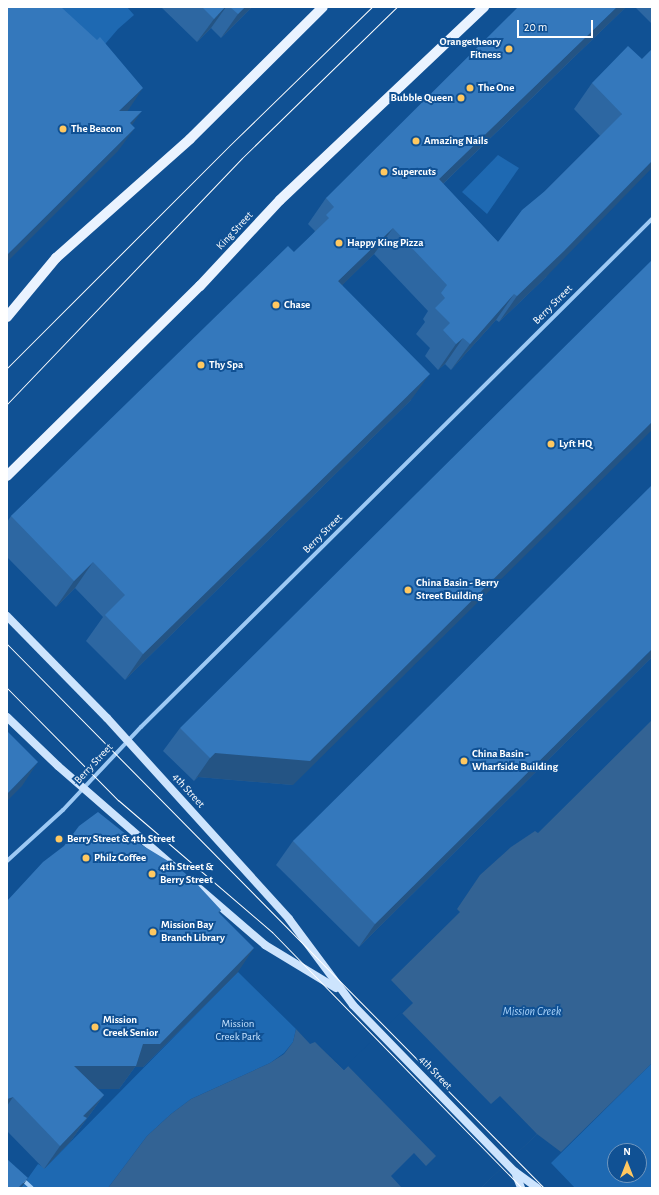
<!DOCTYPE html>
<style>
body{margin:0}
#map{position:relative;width:659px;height:1195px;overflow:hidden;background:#105194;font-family:"Alegreya Sans",sans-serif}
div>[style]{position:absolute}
.green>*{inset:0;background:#1e69b2}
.water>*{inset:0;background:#336394}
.pier>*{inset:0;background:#105194}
.street>*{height:4px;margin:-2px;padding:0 2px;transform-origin:2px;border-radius:2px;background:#9dc9f4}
.secondary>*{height:8px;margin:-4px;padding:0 4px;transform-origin:4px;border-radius:4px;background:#cde4fd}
.primary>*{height:10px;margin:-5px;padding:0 5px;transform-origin:5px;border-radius:5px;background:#eaf3ff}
.tram>*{height:1px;margin:-0.5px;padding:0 0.5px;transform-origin:0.5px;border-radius:0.5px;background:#fff}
.wall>*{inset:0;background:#2d67a2}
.shaded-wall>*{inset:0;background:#245484}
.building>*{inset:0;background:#3478bc}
.dots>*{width:11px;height:11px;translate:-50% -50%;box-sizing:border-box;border:2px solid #105194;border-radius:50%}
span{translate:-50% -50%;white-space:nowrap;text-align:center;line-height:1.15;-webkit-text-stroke:4px #105194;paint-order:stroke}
.poi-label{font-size:11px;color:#fff;font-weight:700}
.right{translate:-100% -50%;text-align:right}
.left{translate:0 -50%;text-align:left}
.street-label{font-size:11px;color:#fff}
.park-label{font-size:11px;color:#c5e2fe}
.water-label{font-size:12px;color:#a9d3fb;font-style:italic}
.frame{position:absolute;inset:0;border:8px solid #fff;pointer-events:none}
.north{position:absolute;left:607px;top:1143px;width:40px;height:40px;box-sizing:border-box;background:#105194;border:1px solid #7097bf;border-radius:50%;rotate:0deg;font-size:11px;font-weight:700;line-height:16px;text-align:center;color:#fff}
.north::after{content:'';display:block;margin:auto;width:14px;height:18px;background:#ffc860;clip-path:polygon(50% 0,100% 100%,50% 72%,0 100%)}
.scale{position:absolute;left:517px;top:20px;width:76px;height:18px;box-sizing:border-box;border:2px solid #fff;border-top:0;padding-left:5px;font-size:12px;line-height:14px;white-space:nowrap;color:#fff;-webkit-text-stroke:3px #105194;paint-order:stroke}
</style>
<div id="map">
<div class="green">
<div style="clip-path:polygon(54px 7px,127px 7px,134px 15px,118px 29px,100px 50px)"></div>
<div style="clip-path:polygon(498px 155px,519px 168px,487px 214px,462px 192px)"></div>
<div style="clip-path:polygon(238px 972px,296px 1029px,293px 1042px,284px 1053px,270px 1063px,191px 1099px,171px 1114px,147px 1136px,108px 1188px,21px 1188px,38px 1164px,45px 1168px)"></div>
<div style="clip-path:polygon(evenodd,652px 1063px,652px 1188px,575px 1188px,551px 1163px,652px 1063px,615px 1151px,639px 1151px,639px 1175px,615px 1175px,615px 1151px)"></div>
</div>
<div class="water">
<div style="clip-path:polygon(652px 720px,652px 1063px,561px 1152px,537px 1134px,481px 1188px,108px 1188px,147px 1136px,171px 1114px,191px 1099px,270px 1063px,284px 1054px,293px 1042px,296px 1029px,310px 1044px,315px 1042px,344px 1070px,413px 1003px,391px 980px,460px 912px,457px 909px,480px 875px,511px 847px,535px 831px,538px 833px)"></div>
</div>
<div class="pier">
<div style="clip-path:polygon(401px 1012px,491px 1104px,500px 1096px,537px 1134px,481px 1188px,402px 1188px,391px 1176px,414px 1153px,426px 1166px,436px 1156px,348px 1066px,344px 1070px,315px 1042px,344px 1068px)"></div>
</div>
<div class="street">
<div style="left:7px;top:861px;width:76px;rotate:-42.3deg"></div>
<div style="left:63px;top:810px;width:114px;rotate:-46.8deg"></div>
<div style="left:141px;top:727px;width:721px;rotate:-44.83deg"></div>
<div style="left:22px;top:1179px;width:13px;rotate:42deg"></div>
</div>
<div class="secondary">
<div style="left:7px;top:616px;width:143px;rotate:45.6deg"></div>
<div style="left:107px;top:718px;width:271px;rotate:47.8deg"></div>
<div style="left:289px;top:919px;width:107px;rotate:53.3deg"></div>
<div style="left:353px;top:1005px;width:231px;rotate:45.9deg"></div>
<div style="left:514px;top:1171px;width:29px;rotate:36deg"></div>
<div style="left:7px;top:717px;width:71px;rotate:43.9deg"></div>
<div style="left:58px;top:766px;width:152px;rotate:41deg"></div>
<div style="left:200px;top:889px;width:86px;rotate:40.7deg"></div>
<div style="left:265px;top:945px;width:83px;rotate:31.2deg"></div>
<div style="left:515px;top:1172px;width:17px;rotate:69deg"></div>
</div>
<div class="primary">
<div style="left:7px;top:317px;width:77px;rotate:-50.3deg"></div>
<div style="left:56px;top:258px;width:179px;rotate:-41.6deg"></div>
<div style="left:190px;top:139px;width:187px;rotate:-44.8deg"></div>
<div style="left:7px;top:476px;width:271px;rotate:-44.6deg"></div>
<div style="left:200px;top:286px;width:117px;rotate:-47.1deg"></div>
<div style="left:280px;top:200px;width:281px;rotate:-43.4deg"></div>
</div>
<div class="tram">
<div style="left:7px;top:368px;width:315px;rotate:-45deg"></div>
<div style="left:230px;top:145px;width:198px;rotate:-44.2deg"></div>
<div style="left:7px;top:404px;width:340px;rotate:-46.3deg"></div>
<div style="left:242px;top:158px;width:216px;rotate:-44.3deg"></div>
<div style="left:7px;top:644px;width:764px;rotate:45.37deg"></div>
<div style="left:7px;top:688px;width:158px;rotate:45.3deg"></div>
<div style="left:118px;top:800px;width:203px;rotate:40.6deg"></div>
<div style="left:272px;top:932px;width:358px;rotate:45.7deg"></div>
</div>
<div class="wall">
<div style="clip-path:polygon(161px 7px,252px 7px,221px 38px,211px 28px,197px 42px)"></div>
<div style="clip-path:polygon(626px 7px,443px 184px,498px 242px,545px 191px,600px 136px,574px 109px,592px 83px,642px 59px,652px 49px,546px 277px,499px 322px,496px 320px,451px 370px,445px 364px,438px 370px,425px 356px,430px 348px,416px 334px,425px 322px,423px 319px,428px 311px,374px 254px,342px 285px,411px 400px,125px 680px,86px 641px,103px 617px,75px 588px,56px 607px,7px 557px,7px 522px,11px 516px,294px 252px,313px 234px,315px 231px,308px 224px,326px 198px)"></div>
<div style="clip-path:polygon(635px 7px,652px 7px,652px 24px)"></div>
<div style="clip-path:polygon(652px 657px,359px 947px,276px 865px,293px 841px)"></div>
<div style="clip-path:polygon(180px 728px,293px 785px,198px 777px,194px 781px,163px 751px)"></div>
<div style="clip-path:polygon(7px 901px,221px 910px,219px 913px,238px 972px,143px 1067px,135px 1067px,119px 1089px,98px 1089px,104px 1095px,70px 1142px,44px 1169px,7px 1131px)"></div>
</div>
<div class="shaded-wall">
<div style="clip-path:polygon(225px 7px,226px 7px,211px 28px,197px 42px,214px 19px)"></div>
<div style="clip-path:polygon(245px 7px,252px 7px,221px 38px,238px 14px)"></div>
<div style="clip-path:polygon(617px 7px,626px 7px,421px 205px,439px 179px)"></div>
<div style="clip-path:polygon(143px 88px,127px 112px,119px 111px)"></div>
<div style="clip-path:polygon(142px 111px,125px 135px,130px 123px)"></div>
<div style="clip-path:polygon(135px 128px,118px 151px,7px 262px,7px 255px)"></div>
<div style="clip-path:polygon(652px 161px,652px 168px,546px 277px,499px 322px,517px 296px)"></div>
<div style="clip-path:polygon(393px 228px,374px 254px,320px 307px,338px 281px)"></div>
<div style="clip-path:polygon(514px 294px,496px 320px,451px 370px,470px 344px)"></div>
<div style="clip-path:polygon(463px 338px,445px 364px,438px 370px,456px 344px)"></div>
<div style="clip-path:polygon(430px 374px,411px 400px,125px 680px,143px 654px)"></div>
<div style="clip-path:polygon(652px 422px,652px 430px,293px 785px,198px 777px,194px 781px,210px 758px,215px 753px)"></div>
<div style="clip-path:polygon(93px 562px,75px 588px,56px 607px,74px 581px)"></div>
<div style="clip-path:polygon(652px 649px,652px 657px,359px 947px,375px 924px)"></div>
<div style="clip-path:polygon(38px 762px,22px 786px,7px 801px,7px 794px)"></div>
<div style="clip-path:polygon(254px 948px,238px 972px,143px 1067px,135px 1067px,119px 1089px,58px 1089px,74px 1066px,143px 1044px)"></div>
<div style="clip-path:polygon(104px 1095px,70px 1142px,44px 1169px,60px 1146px,83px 1116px)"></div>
<div style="clip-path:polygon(13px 1097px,7px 1106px,7px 1099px)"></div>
<div style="clip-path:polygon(28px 1178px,21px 1188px,18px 1188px)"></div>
</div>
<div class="building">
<div style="clip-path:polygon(7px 7px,61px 7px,97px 40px,100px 37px,143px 88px,119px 111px,142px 111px,130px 123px,135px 128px,7px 255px)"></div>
<div style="clip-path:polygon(202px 7px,225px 7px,214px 19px)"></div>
<div style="clip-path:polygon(230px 7px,245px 7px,238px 14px)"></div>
<div style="clip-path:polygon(518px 7px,617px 7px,439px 179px,498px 242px,522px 210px,545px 191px,622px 114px,592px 83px,628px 46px,642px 59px,652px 49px,652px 161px,564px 251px,517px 296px,514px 294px,470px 344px,463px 338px,456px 344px,443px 330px,450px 323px,435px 308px,445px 298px,441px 293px,447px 285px,393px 228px,338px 281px,430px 374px,143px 654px,105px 615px,125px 595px,93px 562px,74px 581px,11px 516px,288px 246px,294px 252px,329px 218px,326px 215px,334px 207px,326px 198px)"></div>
<div style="clip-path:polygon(652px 260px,652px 422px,310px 761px,215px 753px,210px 758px,180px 728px)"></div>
<div style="clip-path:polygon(652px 485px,652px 649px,375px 924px,293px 841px)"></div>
<div style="clip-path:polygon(7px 731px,38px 762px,7px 794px)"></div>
<div style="clip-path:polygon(98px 812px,132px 839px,178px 867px,196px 883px,221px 910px,218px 912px,254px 948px,160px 1044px,143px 1044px,136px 1066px,74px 1066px,104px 1095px,83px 1116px,87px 1118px,60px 1146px,13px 1097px,7px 1099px,7px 901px,43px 862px,64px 846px,79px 826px)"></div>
<div style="clip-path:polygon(7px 1159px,28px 1178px,18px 1188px,7px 1188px)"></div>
</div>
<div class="dots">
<div style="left:509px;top:49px;background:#ffc860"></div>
<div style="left:470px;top:88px;background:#ffc860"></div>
<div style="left:461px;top:98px;background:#ffc860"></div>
<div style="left:63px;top:129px;background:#ffc860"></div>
<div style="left:416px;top:141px;background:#ffc860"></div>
<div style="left:384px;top:172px;background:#ffc860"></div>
<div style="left:339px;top:243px;background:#ffc860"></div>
<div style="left:276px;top:305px;background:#ffc860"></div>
<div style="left:201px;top:365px;background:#ffc860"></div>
<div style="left:551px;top:444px;background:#ffc860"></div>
<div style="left:408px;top:590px;background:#ffc860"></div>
<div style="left:464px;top:761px;background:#ffc860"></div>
<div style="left:59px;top:839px;background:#ffc860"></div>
<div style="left:86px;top:858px;background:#ffc860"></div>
<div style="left:152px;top:874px;background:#ffc860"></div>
<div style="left:153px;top:932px;background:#ffc860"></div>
<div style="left:95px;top:1027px;background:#ffc860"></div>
</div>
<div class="poi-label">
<span class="right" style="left:501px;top:49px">Orangetheory<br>Fitness</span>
<span class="left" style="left:478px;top:88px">The One</span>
<span class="right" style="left:453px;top:98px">Bubble Queen</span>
<span class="left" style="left:71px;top:129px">The Beacon</span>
<span class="left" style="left:424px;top:141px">Amazing Nails</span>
<span class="left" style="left:392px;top:172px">Supercuts</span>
<span class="left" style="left:347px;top:243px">Happy King Pizza</span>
<span class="left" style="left:284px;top:305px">Chase</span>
<span class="left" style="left:209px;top:365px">Thy Spa</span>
<span class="left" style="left:559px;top:444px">Lyft HQ</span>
<span class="left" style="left:416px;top:590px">China Basin - Berry<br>Street Building</span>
<span class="left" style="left:472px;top:761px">China Basin -<br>Wharfside Building</span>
<span class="left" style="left:67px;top:839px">Berry Street &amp; 4th Street</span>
<span class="left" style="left:94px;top:858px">Philz Coffee</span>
<span class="left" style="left:160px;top:874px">4th Street &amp;<br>Berry Street</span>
<span class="left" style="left:161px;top:932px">Mission Bay<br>Branch Library</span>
<span class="left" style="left:103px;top:1027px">Mission<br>Creek Senior</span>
</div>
<div class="street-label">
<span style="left:235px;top:231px;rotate:-47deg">King Street</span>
<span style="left:553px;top:305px;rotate:-45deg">Berry Street</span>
<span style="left:323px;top:534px;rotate:-45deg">Berry Street</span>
<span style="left:94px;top:764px;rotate:-47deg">Berry Street</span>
<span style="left:188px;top:791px;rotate:48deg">4th Street</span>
<span style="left:435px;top:1073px;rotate:46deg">4th Street</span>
</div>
<div class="park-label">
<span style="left:238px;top:1031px">Mission<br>Creek Park</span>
</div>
<div class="water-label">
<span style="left:532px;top:1012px">Mission Creek</span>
</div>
<div class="frame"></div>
<div class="north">N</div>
<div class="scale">20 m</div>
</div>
